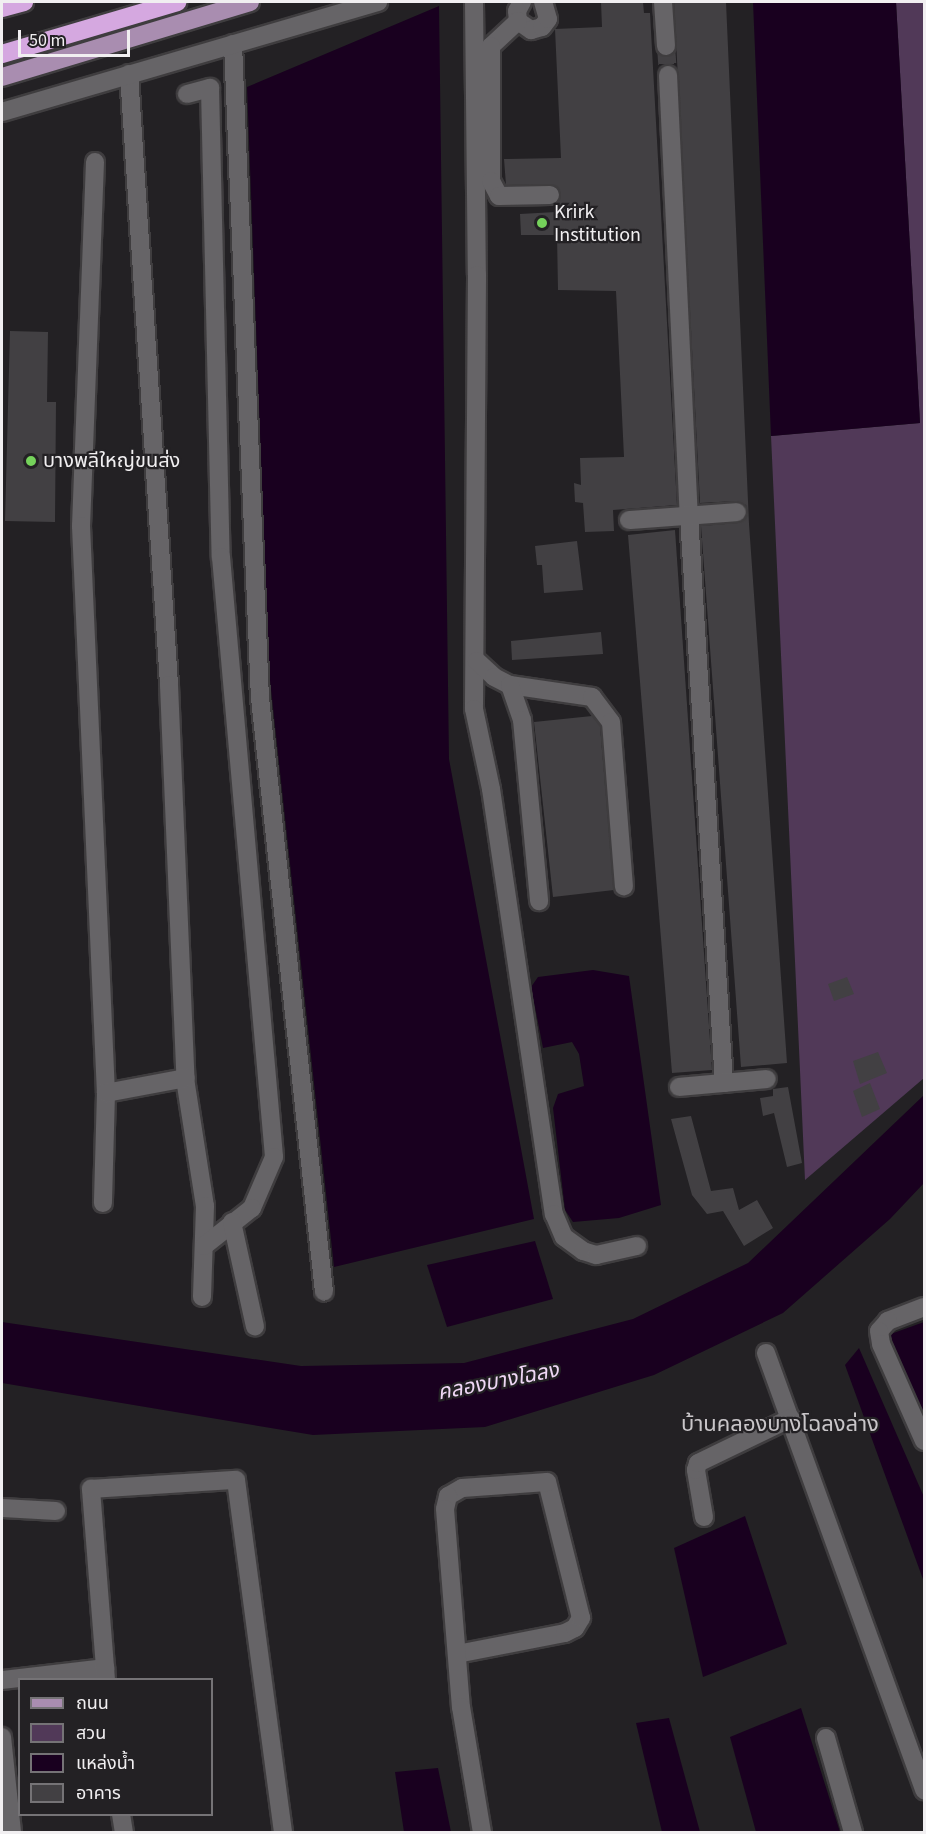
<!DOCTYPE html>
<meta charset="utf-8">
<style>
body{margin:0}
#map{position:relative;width:926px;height:1834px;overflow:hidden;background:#232124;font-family:"Source Sans 3","Noto Sans Thai",sans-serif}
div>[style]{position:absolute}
.green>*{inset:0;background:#513958}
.water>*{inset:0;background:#19001f}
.building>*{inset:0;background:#424043}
.minor-tunnel>*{height:18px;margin-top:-9px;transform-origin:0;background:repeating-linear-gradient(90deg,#424043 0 18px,transparent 0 27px)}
.roads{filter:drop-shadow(2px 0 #3f3d3f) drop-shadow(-2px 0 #3f3d3f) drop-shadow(0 2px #3f3d3f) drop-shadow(0 -2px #3f3d3f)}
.minor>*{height:18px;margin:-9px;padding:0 9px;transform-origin:9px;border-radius:9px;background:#666467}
.major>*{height:18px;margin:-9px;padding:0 9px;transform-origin:9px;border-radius:9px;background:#a98db0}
.highway>*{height:18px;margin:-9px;padding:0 9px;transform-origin:9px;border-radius:9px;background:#d5a8e0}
.dots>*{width:16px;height:16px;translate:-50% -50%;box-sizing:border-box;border:3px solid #232124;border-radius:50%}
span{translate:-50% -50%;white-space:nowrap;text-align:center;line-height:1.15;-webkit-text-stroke:4.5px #232124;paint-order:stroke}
.poi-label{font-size:20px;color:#f1eff1}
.left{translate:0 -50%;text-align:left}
.water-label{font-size:21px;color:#efd7f5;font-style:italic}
.quarter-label{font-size:22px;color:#c9c6c9}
.frame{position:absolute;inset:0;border:3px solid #f1eff1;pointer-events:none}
.legend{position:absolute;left:18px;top:1678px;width:195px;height:138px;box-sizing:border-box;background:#232124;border:2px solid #757376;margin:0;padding:8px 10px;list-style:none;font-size:18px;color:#f1eff1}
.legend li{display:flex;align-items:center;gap:12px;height:30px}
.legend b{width:30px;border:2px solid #757376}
.scale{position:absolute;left:18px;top:30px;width:112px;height:27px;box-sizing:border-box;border:3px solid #f1eff1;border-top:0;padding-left:8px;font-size:18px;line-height:21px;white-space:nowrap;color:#f1eff1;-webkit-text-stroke:4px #232124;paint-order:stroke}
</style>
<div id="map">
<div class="green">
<div style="clip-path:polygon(896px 2px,924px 2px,924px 1078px,805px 1180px,771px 436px,920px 423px)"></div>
</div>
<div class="water">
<div style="clip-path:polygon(753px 2px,896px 2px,920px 423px,771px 436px)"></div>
<div style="clip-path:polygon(439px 6px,449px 759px,534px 1219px,334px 1267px,269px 671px,247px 87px)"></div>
<div style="clip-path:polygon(593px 970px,629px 976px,661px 1205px,619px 1218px,573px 1222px,565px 1210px,553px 1108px,558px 1094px,584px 1086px,579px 1054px,572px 1042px,543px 1048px,531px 987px,538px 977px)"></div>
<div style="clip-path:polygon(924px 1095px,924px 1183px,890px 1219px,783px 1313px,654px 1375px,485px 1427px,313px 1435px,2px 1383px,2px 1322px,301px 1366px,464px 1363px,633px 1319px,748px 1263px)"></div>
<div style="clip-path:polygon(535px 1241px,553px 1299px,447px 1327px,427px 1265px)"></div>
<div style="clip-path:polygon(924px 1322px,924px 1416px,888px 1335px)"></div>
<div style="clip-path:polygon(859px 1348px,924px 1497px,924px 1582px,845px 1365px)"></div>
<div style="clip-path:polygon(745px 1516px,787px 1644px,703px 1677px,674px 1548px)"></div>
<div style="clip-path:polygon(801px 1708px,840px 1832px,756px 1832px,730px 1737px)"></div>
<div style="clip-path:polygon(669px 1718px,700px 1832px,662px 1832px,636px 1723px)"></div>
<div style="clip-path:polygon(438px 1768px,451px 1832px,404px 1832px,395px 1772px)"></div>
</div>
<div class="building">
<div style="clip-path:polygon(601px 2px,643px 2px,644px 13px,650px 13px,677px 505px,613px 510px,614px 531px,585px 532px,583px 503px,575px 502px,574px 483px,581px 485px,580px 458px,624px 457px,616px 291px,558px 290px,557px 235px,521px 235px,520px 214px,556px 212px,560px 190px,550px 184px,506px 185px,504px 159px,561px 158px,555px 29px,602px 27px)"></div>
<div style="clip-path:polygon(674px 2px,726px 2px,749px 524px,787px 1063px,741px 1067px,701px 526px,738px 523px,748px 512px,746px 505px,737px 501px,700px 503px)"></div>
<div style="clip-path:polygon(10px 331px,48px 332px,47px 402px,56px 402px,55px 522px,5px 521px)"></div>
<div style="clip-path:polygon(675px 530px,712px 1070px,672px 1073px,628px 535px)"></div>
<div style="clip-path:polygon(577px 541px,583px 590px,544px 593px,542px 565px,537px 565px,535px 546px)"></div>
<div style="clip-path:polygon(601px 632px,603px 654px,512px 660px,511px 641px)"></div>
<div style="clip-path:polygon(592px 716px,600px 726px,614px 890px,553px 897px,534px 722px)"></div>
<div style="clip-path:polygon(847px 977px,854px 994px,834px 1001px,828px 984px)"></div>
<div style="clip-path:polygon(878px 1052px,887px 1073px,860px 1084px,853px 1061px)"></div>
<div style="clip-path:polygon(870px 1083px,880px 1109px,862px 1117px,853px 1091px)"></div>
<div style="clip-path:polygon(788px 1087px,802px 1163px,787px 1167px,774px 1113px,763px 1116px,760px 1098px,773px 1096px,773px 1089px)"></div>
<div style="clip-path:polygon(691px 1116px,711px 1191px,733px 1188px,739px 1210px,757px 1200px,773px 1228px,744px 1246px,723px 1211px,707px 1214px,692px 1195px,671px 1119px)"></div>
</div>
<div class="minor-tunnel">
<div style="left:666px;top:46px;width:29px;rotate:86deg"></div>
</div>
<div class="roads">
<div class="minor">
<div style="left:474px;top:2px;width:273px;rotate:89.4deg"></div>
<div style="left:477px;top:275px;width:434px;rotate:90.4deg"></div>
<div style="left:474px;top:709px;width:82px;rotate:78deg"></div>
<div style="left:491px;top:789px;width:430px;rotate:81.6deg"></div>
<div style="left:554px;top:1214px;width:25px;rotate:67deg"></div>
<div style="left:564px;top:1237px;width:24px;rotate:36deg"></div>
<div style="left:583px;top:1251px;width:14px;rotate:17deg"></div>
<div style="left:596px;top:1255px;width:42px;rotate:-12.4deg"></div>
<div style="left:522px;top:2px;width:10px;rotate:119deg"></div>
<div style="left:517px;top:11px;width:10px;rotate:84deg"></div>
<div style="left:518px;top:21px;width:16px;rotate:35deg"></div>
<div style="left:531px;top:30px;width:11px;rotate:-15deg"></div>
<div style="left:542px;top:27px;width:10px;rotate:-53deg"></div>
<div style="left:548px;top:19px;width:18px;rotate:-106deg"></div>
<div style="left:663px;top:2px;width:44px;rotate:86.1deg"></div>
<div style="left:518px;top:21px;width:37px;rotate:137deg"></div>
<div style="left:491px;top:46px;width:135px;rotate:90deg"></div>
<div style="left:491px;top:181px;width:17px;rotate:62deg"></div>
<div style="left:499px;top:196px;width:51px;rotate:-1.1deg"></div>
<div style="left:233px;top:44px;width:655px;rotate:87.64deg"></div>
<div style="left:260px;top:698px;width:597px;rotate:83.85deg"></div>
<div style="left:129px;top:74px;width:612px;rotate:86.25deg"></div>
<div style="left:169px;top:685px;width:400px;rotate:87.6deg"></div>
<div style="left:186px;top:1085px;width:122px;rotate:81.1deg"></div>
<div style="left:205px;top:1206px;width:91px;rotate:91.9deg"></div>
<div style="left:668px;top:75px;width:441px;rotate:87.3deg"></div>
<div style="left:689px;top:516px;width:568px;rotate:86.47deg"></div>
<div style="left:187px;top:94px;width:24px;rotate:-15deg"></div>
<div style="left:210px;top:88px;width:469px;rotate:88.7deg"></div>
<div style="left:221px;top:557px;width:602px;rotate:84.95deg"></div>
<div style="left:274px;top:1157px;width:56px;rotate:113.3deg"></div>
<div style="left:252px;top:1208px;width:61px;rotate:141.6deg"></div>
<div style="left:2px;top:112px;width:392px;rotate:-16.3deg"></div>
<div style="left:95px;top:162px;width:364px;rotate:92.2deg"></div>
<div style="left:81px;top:526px;width:568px;rotate:87.48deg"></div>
<div style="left:106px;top:1093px;width:110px;rotate:91.6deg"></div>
<div style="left:629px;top:520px;width:108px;rotate:-4.2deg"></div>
<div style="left:477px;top:661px;width:23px;rotate:43deg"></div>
<div style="left:494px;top:677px;width:18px;rotate:27deg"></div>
<div style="left:510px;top:685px;width:83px;rotate:8.3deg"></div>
<div style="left:592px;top:697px;width:31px;rotate:53deg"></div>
<div style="left:611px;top:722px;width:165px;rotate:85.5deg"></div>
<div style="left:510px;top:685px;width:37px;rotate:71deg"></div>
<div style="left:522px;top:720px;width:182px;rotate:84.6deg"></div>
<div style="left:679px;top:1087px;width:88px;rotate:-5.2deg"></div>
<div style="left:106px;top:1093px;width:81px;rotate:-10.6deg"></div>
<div style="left:232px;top:1222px;width:107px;rotate:77.6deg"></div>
<div style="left:924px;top:1307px;width:39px;rotate:159deg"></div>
<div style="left:888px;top:1321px;width:13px;rotate:132deg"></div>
<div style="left:879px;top:1331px;width:13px;rotate:81deg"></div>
<div style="left:881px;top:1344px;width:106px;rotate:66.1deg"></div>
<div style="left:766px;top:1353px;width:465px;rotate:70.1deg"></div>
<div style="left:2px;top:1508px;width:54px;rotate:3.2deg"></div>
<div style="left:704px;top:1517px;width:48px;rotate:-99.7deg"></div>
<div style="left:696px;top:1470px;width:7px;rotate:-74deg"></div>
<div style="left:698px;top:1463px;width:103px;rotate:-25.8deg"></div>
<div style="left:457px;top:1654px;width:110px;rotate:-11deg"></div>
<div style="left:565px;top:1633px;width:11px;rotate:-27deg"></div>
<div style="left:575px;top:1628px;width:12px;rotate:-59deg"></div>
<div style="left:581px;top:1618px;width:140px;rotate:-104deg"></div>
<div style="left:547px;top:1482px;width:85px;rotate:176deg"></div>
<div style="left:462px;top:1488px;width:16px;rotate:150deg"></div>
<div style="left:448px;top:1496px;width:13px;rotate:103deg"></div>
<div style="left:445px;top:1509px;width:199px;rotate:85.4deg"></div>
<div style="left:461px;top:1707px;width:127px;rotate:80.5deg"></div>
<div style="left:2px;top:1680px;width:104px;rotate:-6.6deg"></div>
<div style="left:106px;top:1680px;width:192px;rotate:-94.5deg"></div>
<div style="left:91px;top:1489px;width:145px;rotate:-3.6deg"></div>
<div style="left:236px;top:1480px;width:355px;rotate:82.4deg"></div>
<div style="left:2px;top:1737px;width:96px;rotate:84deg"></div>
<div style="left:826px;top:1738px;width:98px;rotate:74deg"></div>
<div style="left:121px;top:1814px;width:18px;rotate:81deg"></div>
</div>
<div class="major">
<div style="left:2px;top:77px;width:259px;rotate:-16.8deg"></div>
</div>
<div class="highway">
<div style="left:2px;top:8px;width:23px;rotate:-15deg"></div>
<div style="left:2px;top:54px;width:183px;rotate:-16.5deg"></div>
</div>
</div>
<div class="dots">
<div style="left:542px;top:223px;background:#75d25b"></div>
<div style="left:31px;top:461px;background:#75d25b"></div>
</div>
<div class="poi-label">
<span class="left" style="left:554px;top:224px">Krirk<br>Institution</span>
<span class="left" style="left:43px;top:461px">บางพลีใหญ่ขนส่ง</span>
</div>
<div class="water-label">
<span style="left:498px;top:1381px;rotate:-11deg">คลองบางโฉลง</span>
</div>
<div class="quarter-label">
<span style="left:780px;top:1425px">บ้านคลองบางโฉลงล่าง</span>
</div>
<div class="frame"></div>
<ul class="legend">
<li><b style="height:8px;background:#a98db0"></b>ถนน</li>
<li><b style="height:16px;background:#513958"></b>สวน</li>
<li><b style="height:16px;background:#19001f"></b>แหล่งน้ำ</li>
<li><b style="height:16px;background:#424043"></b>อาคาร</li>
</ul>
<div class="scale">50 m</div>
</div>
